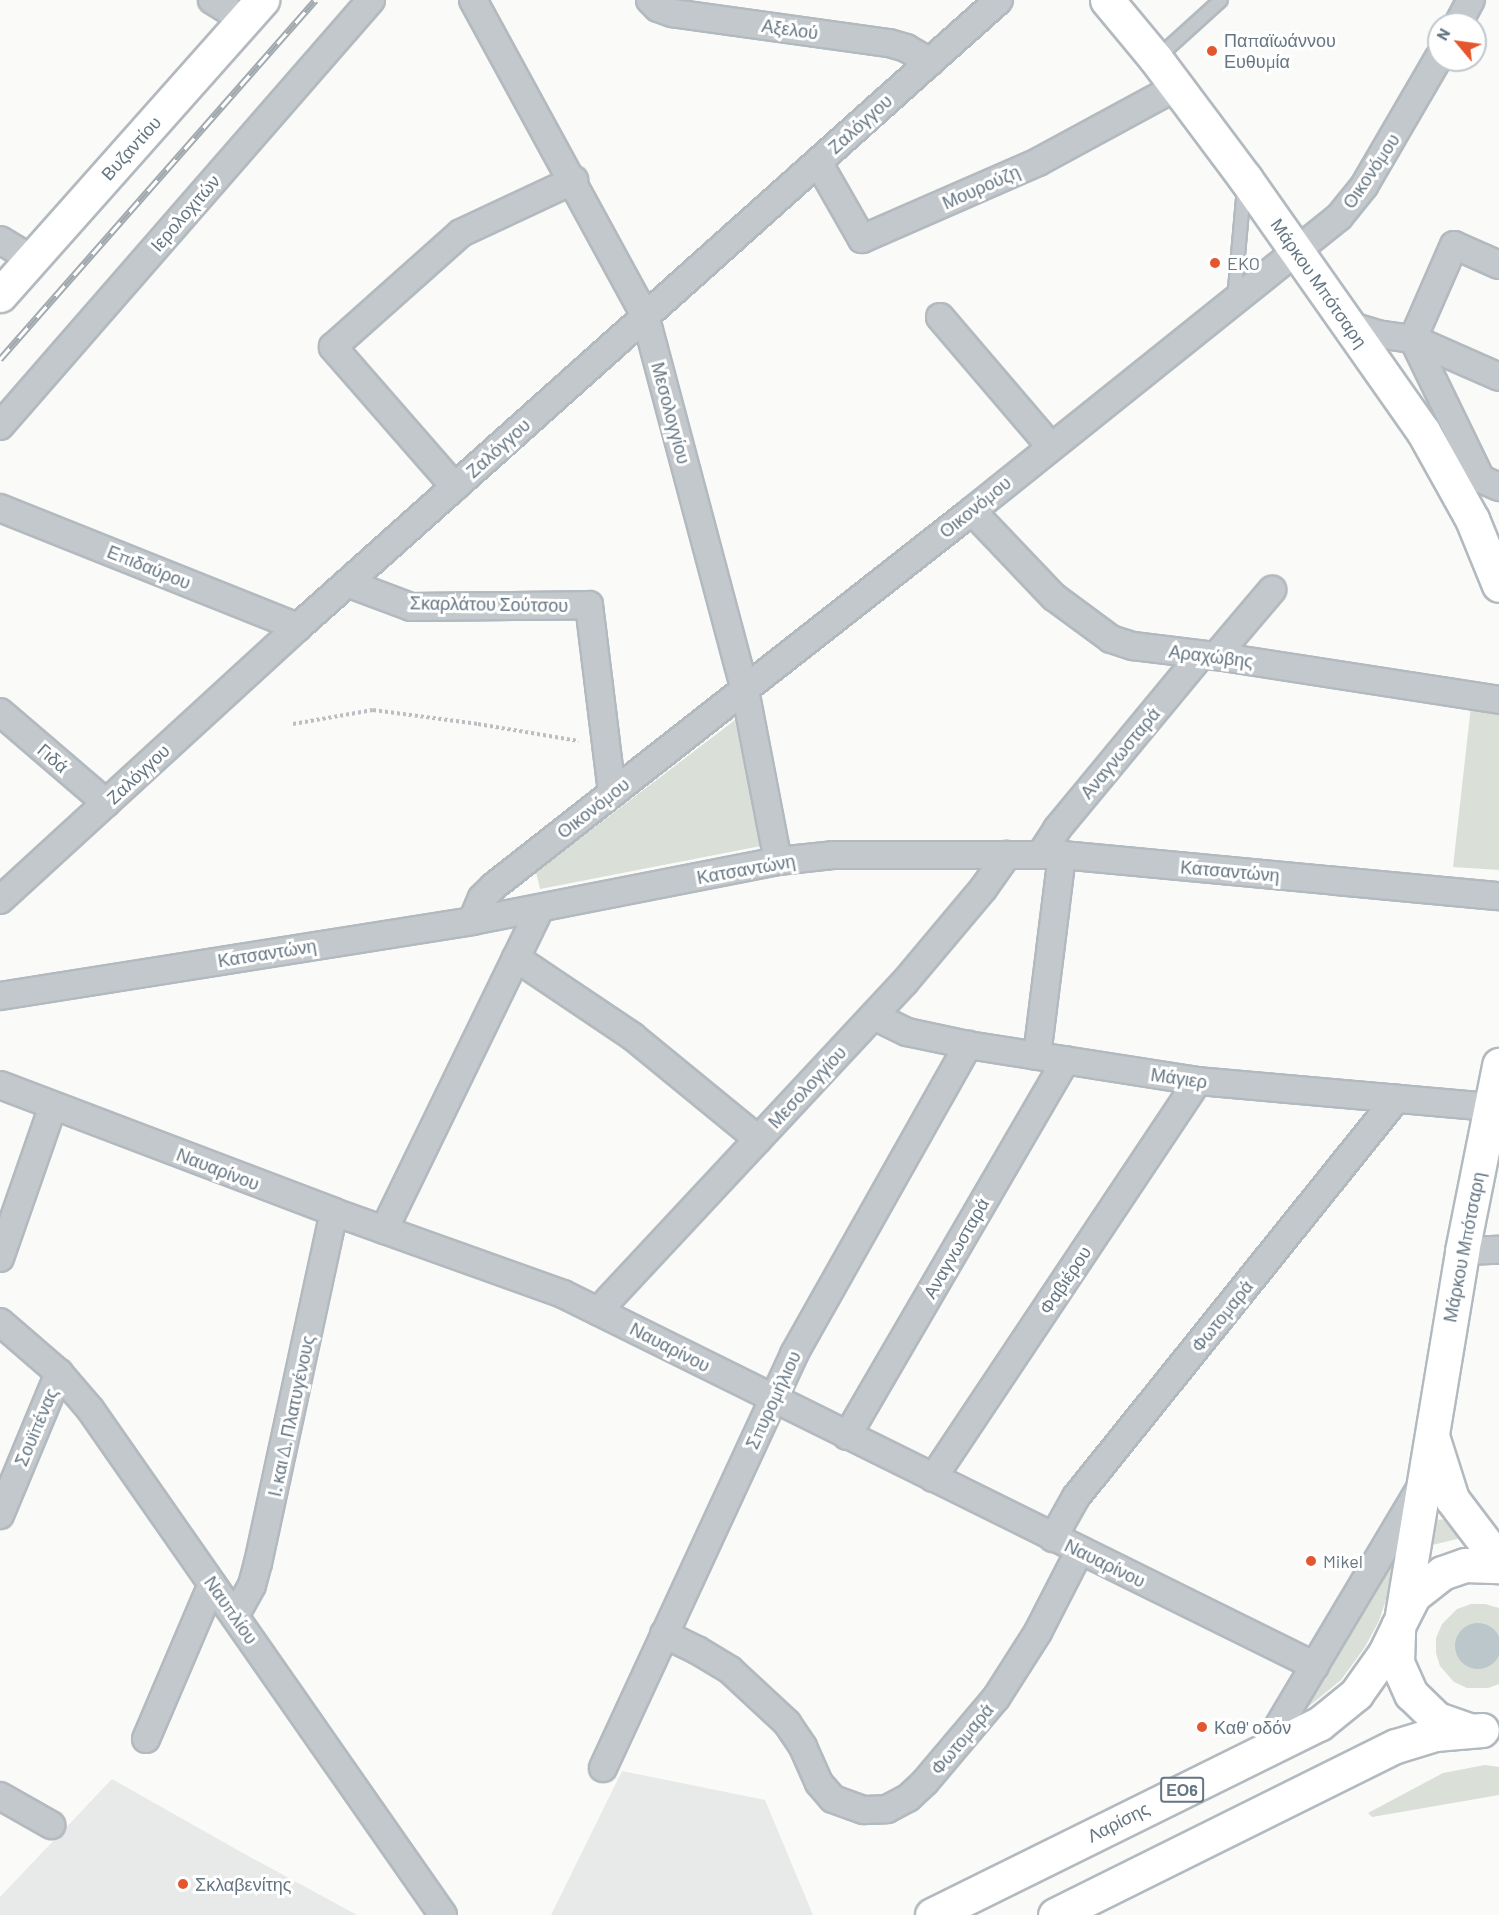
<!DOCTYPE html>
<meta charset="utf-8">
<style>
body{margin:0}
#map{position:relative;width:1499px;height:1915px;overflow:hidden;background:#fafaf8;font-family:Barlow,sans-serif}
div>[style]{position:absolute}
.built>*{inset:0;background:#e8e9e9}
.green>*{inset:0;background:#dadfd7}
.water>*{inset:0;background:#bbc7cb}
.round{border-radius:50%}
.path>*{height:4px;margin-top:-2px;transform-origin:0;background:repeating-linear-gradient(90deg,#bbbfc2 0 3px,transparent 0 6px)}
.roads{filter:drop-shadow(2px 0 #b3babf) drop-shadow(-2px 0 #b3babf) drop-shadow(0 2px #b3babf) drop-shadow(0 -2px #b3babf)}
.lane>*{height:12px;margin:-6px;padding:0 6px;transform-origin:6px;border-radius:6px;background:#c3c8cc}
.street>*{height:26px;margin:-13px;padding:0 13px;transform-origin:13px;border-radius:13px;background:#c3c8cc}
.secondary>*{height:33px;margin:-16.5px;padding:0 16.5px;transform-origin:16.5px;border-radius:16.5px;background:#fff}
.primary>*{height:33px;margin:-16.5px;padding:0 16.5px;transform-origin:16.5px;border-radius:16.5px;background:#fff}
.rail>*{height:7px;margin-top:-3.5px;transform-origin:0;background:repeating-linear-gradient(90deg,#fff 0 14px,#a2aab0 0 28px);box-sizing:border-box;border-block:2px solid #a2aab0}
.dots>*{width:16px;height:16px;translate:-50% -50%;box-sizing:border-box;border:3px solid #fff;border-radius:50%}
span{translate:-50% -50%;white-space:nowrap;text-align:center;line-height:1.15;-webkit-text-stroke:6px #fff;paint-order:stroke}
.shield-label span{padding:2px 4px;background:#fff;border:2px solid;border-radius:4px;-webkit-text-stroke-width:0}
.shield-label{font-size:16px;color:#657683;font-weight:700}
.street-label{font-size:18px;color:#657683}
.poi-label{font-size:18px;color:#657683}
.left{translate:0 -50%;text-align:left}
.north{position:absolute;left:1427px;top:12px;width:60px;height:60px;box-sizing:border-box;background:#fff;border:2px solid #c1c8cd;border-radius:50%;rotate:299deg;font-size:16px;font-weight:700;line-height:24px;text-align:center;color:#657683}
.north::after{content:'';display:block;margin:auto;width:21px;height:27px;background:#e4572e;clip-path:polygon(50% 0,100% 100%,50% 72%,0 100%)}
</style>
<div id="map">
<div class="built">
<div style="clip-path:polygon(622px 1771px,765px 1800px,813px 1915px,551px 1915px)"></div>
<div style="clip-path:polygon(112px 1779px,241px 1852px,357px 1915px,0 1915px,0 1897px)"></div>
</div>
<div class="green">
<div style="clip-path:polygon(1471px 706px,1499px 709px,1499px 870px,1453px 867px)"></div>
<div style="clip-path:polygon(735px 720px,761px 846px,540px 889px,536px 872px)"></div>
<div style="clip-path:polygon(1450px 1519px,1461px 1538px,1428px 1546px,1434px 1520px)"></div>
<div style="clip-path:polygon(1399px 1547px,1395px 1572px,1379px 1621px,1365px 1647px,1341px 1680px,1303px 1711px)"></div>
<div style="clip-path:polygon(1471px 1604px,1485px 1604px,1499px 1608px,1499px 1684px,1488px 1688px,1467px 1688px,1454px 1682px,1440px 1666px,1436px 1653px,1436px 1638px,1442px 1624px,1457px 1609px)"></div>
<div style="clip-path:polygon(1485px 1765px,1499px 1767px,1499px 1795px,1372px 1817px,1368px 1813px,1443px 1773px)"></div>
</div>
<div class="water">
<div class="round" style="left:1455px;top:1623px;width:46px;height:46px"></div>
</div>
<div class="path">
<div style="left:293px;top:724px;width:81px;rotate:-9.9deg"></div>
<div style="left:373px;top:710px;width:106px;rotate:7.6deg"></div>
<div style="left:478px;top:724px;width:102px;rotate:9.6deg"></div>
</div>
<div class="roads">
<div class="lane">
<div style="left:1157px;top:58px;width:86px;rotate:-42.2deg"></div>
<div style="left:1234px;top:300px;width:111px;rotate:-84.9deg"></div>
</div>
<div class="street">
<div style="left:212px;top:0;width:38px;rotate:32deg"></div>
<div style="left:473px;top:0;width:359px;rotate:61.4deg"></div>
<div style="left:645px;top:315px;width:388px;rotate:75.1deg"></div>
<div style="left:745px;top:690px;width:174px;rotate:79.1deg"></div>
<div style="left:650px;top:0;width:11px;rotate:45deg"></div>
<div style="left:658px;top:8px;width:15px;rotate:20deg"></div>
<div style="left:672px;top:13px;width:219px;rotate:7.9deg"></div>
<div style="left:889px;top:43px;width:18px;rotate:16deg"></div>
<div style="left:906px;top:48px;width:28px;rotate:30deg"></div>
<div style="left:1458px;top:24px;width:27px;rotate:-62deg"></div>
<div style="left:818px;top:162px;width:89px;rotate:60.3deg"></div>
<div style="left:862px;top:239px;width:192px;rotate:-23.6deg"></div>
<div style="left:1038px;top:162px;width:157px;rotate:-28.5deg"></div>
<div style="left:0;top:240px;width:37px;rotate:31deg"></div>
<div style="left:1499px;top:265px;width:49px;rotate:-156deg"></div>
<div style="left:1454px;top:245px;width:103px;rotate:113.6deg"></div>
<div style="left:1413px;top:339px;width:156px;rotate:64.1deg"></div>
<div style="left:1481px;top:479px;width:20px;rotate:24deg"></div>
<div style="left:940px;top:317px;width:170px;rotate:49.5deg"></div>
<div style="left:1348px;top:325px;width:30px;rotate:17deg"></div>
<div style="left:1377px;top:334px;width:36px;rotate:8deg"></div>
<div style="left:1413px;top:339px;width:94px;rotate:23.8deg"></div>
<div style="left:0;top:426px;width:565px;rotate:-48.95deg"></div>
<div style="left:455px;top:487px;width:186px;rotate:-131.1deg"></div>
<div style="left:333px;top:347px;width:171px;rotate:-41.7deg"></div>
<div style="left:461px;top:233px;width:125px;rotate:-25.1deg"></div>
<div style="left:0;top:508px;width:321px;rotate:21.8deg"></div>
<div style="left:972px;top:511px;width:119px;rotate:46.4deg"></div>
<div style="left:1054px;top:597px;width:71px;rotate:36.4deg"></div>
<div style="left:1111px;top:639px;width:23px;rotate:18deg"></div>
<div style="left:1133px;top:646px;width:84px;rotate:6.9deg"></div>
<div style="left:1216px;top:656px;width:286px;rotate:8.8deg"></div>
<div style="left:347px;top:583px;width:68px;rotate:20.6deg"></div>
<div style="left:411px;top:607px;width:178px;rotate:-0.6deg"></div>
<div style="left:589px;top:605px;width:188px;rotate:83deg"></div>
<div style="left:1216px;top:656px;width:87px;rotate:-49.7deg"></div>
<div style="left:0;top:712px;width:140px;rotate:40.6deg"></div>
<div style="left:1041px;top:854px;width:30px;rotate:-57deg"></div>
<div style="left:1057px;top:829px;width:226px;rotate:-50.4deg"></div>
<div style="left:0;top:900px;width:404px;rotate:-42.5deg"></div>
<div style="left:298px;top:627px;width:940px;rotate:-41.81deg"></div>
<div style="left:472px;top:921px;width:25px;rotate:-67deg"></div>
<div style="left:482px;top:898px;width:17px;rotate:-45deg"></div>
<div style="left:494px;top:886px;width:608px;rotate:-38.11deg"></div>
<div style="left:972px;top:511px;width:470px;rotate:-38.7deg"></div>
<div style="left:1339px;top:217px;width:40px;rotate:-51deg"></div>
<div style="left:1364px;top:186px;width:149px;rotate:-59.8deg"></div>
<div style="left:516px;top:958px;width:140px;rotate:33.9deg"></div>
<div style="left:632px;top:1036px;width:163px;rotate:39.3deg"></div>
<div style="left:0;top:996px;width:478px;rotate:-9deg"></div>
<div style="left:472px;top:921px;width:312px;rotate:-11.1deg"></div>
<div style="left:778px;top:861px;width:55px;rotate:-6.2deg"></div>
<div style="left:833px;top:855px;width:229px"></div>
<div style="left:1062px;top:855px;width:439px;rotate:5.4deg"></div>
<div style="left:874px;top:1016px;width:37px;rotate:26deg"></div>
<div style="left:907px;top:1032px;width:62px;rotate:12deg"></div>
<div style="left:968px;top:1045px;width:233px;rotate:8.9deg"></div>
<div style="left:1198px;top:1081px;width:294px;rotate:5.1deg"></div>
<div style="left:1037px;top:1056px;width:203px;rotate:-82.9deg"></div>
<div style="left:0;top:1085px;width:357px;rotate:20.8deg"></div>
<div style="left:334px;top:1212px;width:243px;rotate:19.7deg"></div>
<div style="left:563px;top:1294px;width:839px;rotate:26.32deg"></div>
<div style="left:384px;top:1230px;width:357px;rotate:-64.1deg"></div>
<div style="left:1462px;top:1251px;width:37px;rotate:-2deg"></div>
<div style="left:0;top:1258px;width:161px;rotate:-70.8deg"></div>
<div style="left:598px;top:1311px;width:449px;rotate:-47deg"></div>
<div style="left:904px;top:983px;width:123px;rotate:-50deg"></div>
<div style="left:983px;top:889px;width:42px;rotate:-54.8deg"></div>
<div style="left:0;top:1322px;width:78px;rotate:40.8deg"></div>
<div style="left:59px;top:1373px;width:48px;rotate:49.3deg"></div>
<div style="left:90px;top:1409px;width:617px;rotate:55.1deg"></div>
<div style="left:847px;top:1436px;width:435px;rotate:-59.8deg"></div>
<div style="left:933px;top:1478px;width:477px;rotate:-56.3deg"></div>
<div style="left:0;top:1515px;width:154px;rotate:-67.4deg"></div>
<div style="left:1053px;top:1538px;width:47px;rotate:-60.7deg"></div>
<div style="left:1076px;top:1497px;width:511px;rotate:-51.2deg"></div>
<div style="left:235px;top:1616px;width:35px;rotate:-61deg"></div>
<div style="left:252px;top:1585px;width:23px;rotate:-75deg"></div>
<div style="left:258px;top:1563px;width:359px;rotate:-77.8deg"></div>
<div style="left:664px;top:1634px;width:37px;rotate:26deg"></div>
<div style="left:697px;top:1650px;width:39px;rotate:31deg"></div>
<div style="left:730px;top:1670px;width:78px;rotate:42.9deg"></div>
<div style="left:787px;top:1723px;width:29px;rotate:56deg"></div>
<div style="left:803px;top:1747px;width:39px;rotate:66deg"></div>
<div style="left:819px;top:1783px;width:21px;rotate:49deg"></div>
<div style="left:833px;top:1799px;width:33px;rotate:20deg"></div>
<div style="left:864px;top:1810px;width:23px;rotate:-2deg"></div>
<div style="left:887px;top:1809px;width:24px;rotate:-28deg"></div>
<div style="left:908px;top:1798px;width:23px;rotate:-43deg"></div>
<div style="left:925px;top:1782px;width:110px;rotate:-49.8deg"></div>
<div style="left:996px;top:1698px;width:78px;rotate:-57.5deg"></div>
<div style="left:1038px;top:1632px;width:92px;rotate:-62.9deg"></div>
<div style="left:146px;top:1739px;width:168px;rotate:-66.9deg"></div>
<div style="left:1263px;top:1752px;width:306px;rotate:-59.2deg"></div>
<div style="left:603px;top:1768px;width:456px;rotate:-65.2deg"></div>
<div style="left:794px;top:1354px;width:355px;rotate:-60.6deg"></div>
<div style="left:0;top:1796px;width:59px;rotate:29.6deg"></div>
</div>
<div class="secondary">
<div style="left:1107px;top:0;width:77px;rotate:50.3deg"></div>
<div style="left:1156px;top:59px;width:149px;rotate:53.2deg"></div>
<div style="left:1245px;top:178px;width:309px;rotate:54.9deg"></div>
<div style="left:1423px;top:431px;width:101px;rotate:60.9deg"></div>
<div style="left:1472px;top:519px;width:71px;rotate:67.8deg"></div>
<div style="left:0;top:295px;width:395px;rotate:-48.4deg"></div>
<div style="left:1433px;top:1439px;width:63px;rotate:72.4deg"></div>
<div style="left:1452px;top:1499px;width:78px;rotate:52.8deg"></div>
<div style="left:1402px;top:1615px;width:369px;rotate:-80.6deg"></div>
<div style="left:1462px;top:1251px;width:190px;rotate:-78.7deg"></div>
</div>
<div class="primary">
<div style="left:1469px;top:1730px;width:34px;rotate:-161deg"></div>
<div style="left:1437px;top:1719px;width:36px;rotate:-136deg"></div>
<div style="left:1411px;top:1694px;width:35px;rotate:-114deg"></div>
<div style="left:1397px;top:1662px;width:36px;rotate:-88deg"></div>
<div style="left:1398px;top:1626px;width:35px;rotate:-63deg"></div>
<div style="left:1414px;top:1595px;width:36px;rotate:-38deg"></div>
<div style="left:1442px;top:1573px;width:24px;rotate:-19deg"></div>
<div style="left:1465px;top:1565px;width:34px;rotate:2deg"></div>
<div style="left:932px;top:1915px;width:432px;rotate:-26.3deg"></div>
<div style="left:1319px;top:1724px;width:48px;rotate:-39deg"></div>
<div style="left:1356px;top:1694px;width:50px;rotate:-54.7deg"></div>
<div style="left:1385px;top:1653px;width:30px;rotate:-64deg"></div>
<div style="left:1055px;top:1915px;width:381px;rotate:-26.4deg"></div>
<div style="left:1396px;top:1746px;width:41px;rotate:-17.1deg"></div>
<div style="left:1435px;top:1734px;width:47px;rotate:-4.9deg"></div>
</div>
</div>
<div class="rail">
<div style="left:0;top:359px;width:478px;rotate:-48.7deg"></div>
</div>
<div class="dots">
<div style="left:1212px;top:51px;background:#e4572e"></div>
<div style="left:1215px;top:263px;background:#e4572e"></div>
<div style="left:1311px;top:1561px;background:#e4572e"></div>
<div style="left:1202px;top:1727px;background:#e4572e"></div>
<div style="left:183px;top:1884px;background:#e4572e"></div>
</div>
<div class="shield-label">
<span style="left:1182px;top:1790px">ΕΟ6</span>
</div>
<div class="street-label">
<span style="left:790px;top:29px;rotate:8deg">Αξελού</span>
<span style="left:860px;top:124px;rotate:-42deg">Ζαλόγγου</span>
<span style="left:131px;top:148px;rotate:-48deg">Βυζαντίου</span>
<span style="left:1371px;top:171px;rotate:-56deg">Οικονόμου</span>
<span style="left:981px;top:187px;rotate:-24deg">Μουρούζη</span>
<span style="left:185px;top:213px;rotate:-49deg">Ιερολοχιτών</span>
<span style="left:1319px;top:283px;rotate:55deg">Μάρκου Μπότσαρη</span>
<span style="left:671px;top:413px;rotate:75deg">Μεσολογγίου</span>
<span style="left:498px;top:448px;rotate:-42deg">Ζαλόγγου</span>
<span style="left:975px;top:507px;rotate:-39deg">Οικονόμου</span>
<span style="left:149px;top:567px;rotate:22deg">Επιδαύρου</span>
<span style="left:489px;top:604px;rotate:1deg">Σκαρλάτου Σούτσου</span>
<span style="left:1211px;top:656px;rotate:7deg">Αραχώβης</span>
<span style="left:1120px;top:753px;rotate:-50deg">Αναγνωσταρά</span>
<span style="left:53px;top:758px;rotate:41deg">Γιδά</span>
<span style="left:138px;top:774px;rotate:-43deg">Ζαλόγγου</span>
<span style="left:593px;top:808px;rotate:-38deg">Οικονόμου</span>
<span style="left:746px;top:869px;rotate:-10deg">Κατσαντώνη</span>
<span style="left:1230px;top:871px;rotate:5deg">Κατσαντώνη</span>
<span style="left:267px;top:953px;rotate:-9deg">Κατσαντώνη</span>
<span style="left:1179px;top:1078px;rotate:8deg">Μάγιερ</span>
<span style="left:807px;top:1087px;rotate:-47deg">Μεσολογγίου</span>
<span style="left:218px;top:1169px;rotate:21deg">Ναυαρίνου</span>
<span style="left:1464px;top:1247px;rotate:-79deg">Μάρκου Μπότσαρη</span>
<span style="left:956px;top:1248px;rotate:-60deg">Αναγνωσταρά</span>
<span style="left:1065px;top:1280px;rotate:-56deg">Φαβιέρου</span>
<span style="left:1222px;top:1316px;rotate:-51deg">Φωτομαρά</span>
<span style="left:670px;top:1347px;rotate:27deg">Ναυαρίνου</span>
<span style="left:773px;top:1400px;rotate:-65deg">Σπυρομήλιου</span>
<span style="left:291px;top:1416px;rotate:-78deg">Ι. και Δ. Πλατυγένους</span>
<span style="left:36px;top:1427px;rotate:-67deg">Σουϊπένας</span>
<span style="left:1105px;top:1563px;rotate:26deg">Ναυαρίνου</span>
<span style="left:231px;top:1610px;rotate:55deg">Ναυπλίου</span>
<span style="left:962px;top:1739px;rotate:-50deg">Φωτομαρά</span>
<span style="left:1118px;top:1822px;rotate:-27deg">Λαρίσης</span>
</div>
<div class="poi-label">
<span class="left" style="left:1224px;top:51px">Παπαϊωάννου<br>Ευθυμία</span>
<span class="left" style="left:1227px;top:263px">EKO</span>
<span class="left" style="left:1323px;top:1561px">Mikel</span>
<span class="left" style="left:1214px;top:1727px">Καθ' οδόν</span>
<span class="left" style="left:195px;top:1884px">Σκλαβενίτης</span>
</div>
<div class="north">N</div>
</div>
